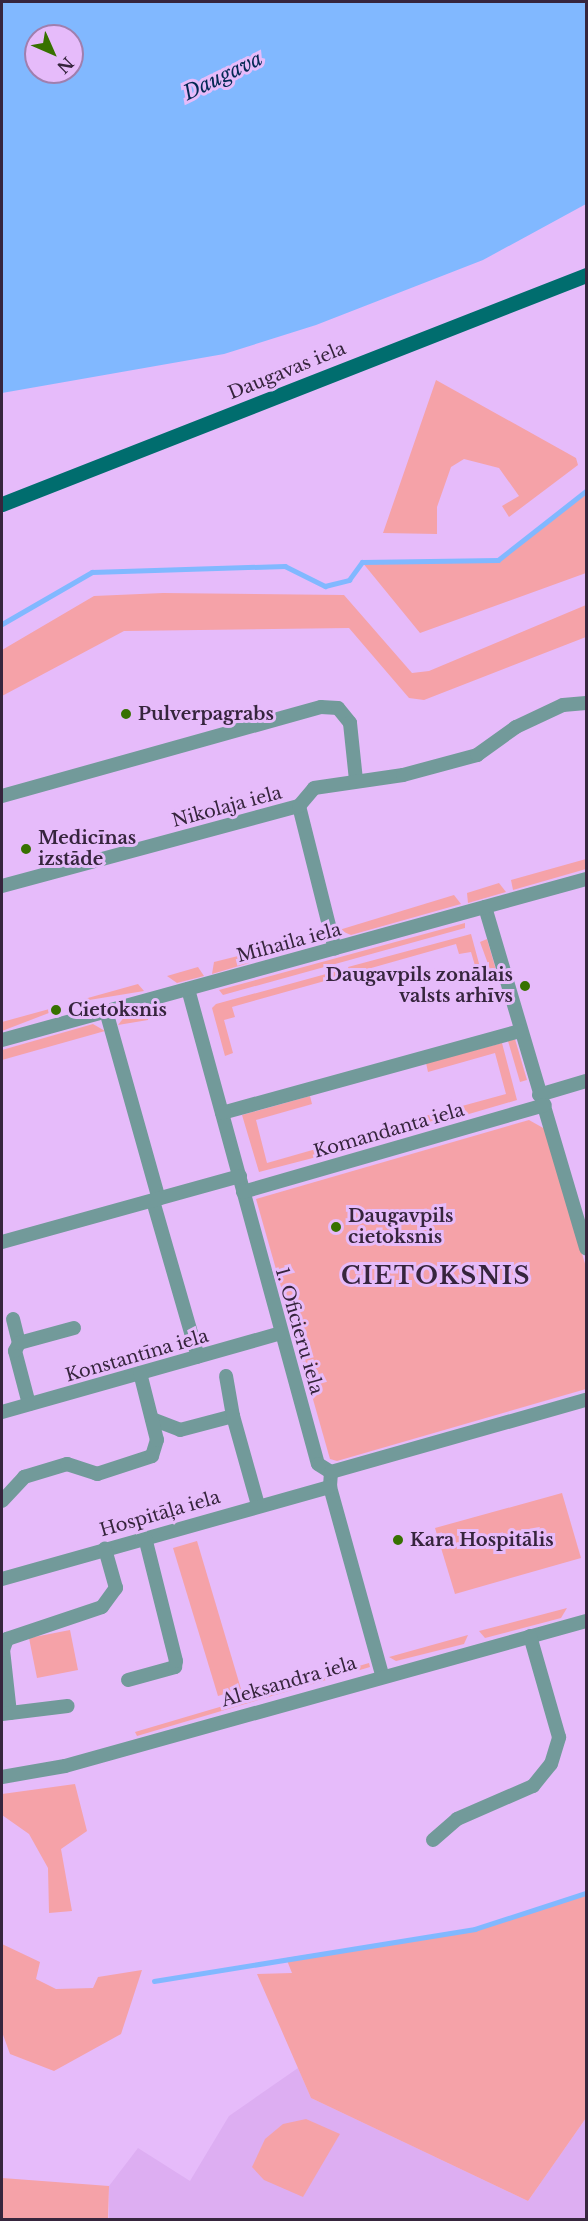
<!DOCTYPE html>
<meta charset="utf-8">
<style>
body{margin:0}
#map{position:relative;width:588px;height:2221px;overflow:hidden;background:#e6bbfa;font-family:"Libre Baskerville",serif}
div>[style]{position:absolute}
.built>*{inset:0;background:#ddaef2}
.green>*{inset:0;background:#f5a2a8}
.water>*{inset:0;background:#81b8ff}
.stream>*{height:4.5px;margin:-2.25px;padding:0 2.25px;transform-origin:2.25px;border-radius:2.25px;background:#81b8ff}
.minor>*{height:14px;margin:-7px;padding:0 7px;transform-origin:7px;border-radius:7px;background:#729a9a}
.primary>*{height:15px;margin:-7.5px;padding:0 7.5px;transform-origin:7.5px;border-radius:7.5px;background:#006d6e}
.dots>*{width:16px;height:16px;translate:-50% -50%;box-sizing:border-box;border:3px solid #e6bbfa;border-radius:50%}
span{translate:-50% -50%;white-space:nowrap;text-align:center;line-height:1.15;-webkit-text-stroke:6px #e6bbfa;paint-order:stroke}
.street-label{font-size:18px;color:#36253d}
.poi-label{font-size:18px;color:#36253d;font-weight:700}
.left{translate:0 -50%;text-align:left}
.right{translate:-100% -50%;text-align:right}
.water-label{font-size:20px;color:#032853;font-style:italic}
.district-label{font-size:24px;color:#36253d;font-weight:700;letter-spacing:1.5px}
.frame{position:absolute;inset:0;border:3px solid #36253d;pointer-events:none}
.north{position:absolute;left:24px;top:24px;width:60px;height:60px;box-sizing:border-box;background:#e6bbfa;border:2px solid #a07fae;border-radius:50%;rotate:135deg;font-size:16px;font-weight:700;line-height:24px;text-align:center;color:#36253d}
.north::after{content:'';display:block;margin:auto;width:21px;height:27px;background:#377100;clip-path:polygon(50% 0,100% 100%,50% 72%,0 100%)}
</style>
<div id="map">
<div class="built">
<div style="clip-path:polygon(298px 2068px,311px 2098px,528px 2201px,586px 2118px,586px 2219px,109px 2220px,109px 2186px,138px 2148px,190px 2181px,229px 2116px)"></div>
</div>
<div class="green">
<div style="clip-path:polygon(436px 380px,576px 458px,578px 465px,509px 517px,502px 506px,519px 496px,499px 468px,464px 459px,451px 467px,437px 507px,437px 534px,383px 533px)"></div>
<div style="clip-path:polygon(586px 491px,586px 573px,420px 633px,362px 562px,498px 560px)"></div>
<div style="clip-path:polygon(163px 593px,344px 595px,412px 673px,429px 671px,586px 605px,586px 637px,424px 700px,409px 698px,349px 628px,124px 631px,2px 696px,2px 650px,94px 596px)"></div>
<div style="clip-path:polygon(586px 859px,586px 869px,513px 890px,511px 880px)"></div>
<div style="clip-path:polygon(499px 883px,506px 892px,468px 903px,467px 893px)"></div>
<div style="clip-path:polygon(454px 895px,461px 904px,351px 935px,339px 930px)"></div>
<div style="clip-path:polygon(465px 923px,465px 928px,223px 995px,219px 990px)"></div>
<div style="clip-path:polygon(471px 934px,484px 982px,480px 983px,471px 952px,459px 954px,456px 944px,350px 974px,348px 967px)"></div>
<div style="clip-path:polygon(487px 939px,496px 970px,491px 972px,480px 942px)"></div>
<div style="clip-path:polygon(254px 952px,249px 963px,212px 974px,214px 962px)"></div>
<div style="clip-path:polygon(198px 967px,204px 976px,177px 983px,167px 976px)"></div>
<div style="clip-path:polygon(337px 971px,339px 977px,232px 1007px,235px 1017px,224px 1020px,233px 1053px,225px 1056px,212px 1008px,216px 1004px)"></div>
<div style="clip-path:polygon(138px 984px,144px 991px,77px 1002px,77px 1001px)"></div>
<div style="clip-path:polygon(53px 1008px,54px 1011px,2px 1031px,2px 1022px)"></div>
<div style="clip-path:polygon(149px 1010px,148px 1020px,118px 1025px,125px 1016px)"></div>
<div style="clip-path:polygon(93px 1024px,105px 1031px,2px 1060px,2px 1050px)"></div>
<div style="clip-path:polygon(515px 1039px,527px 1080px,520px 1082px,508px 1041px)"></div>
<div style="clip-path:polygon(502px 1043px,517px 1100px,421px 1128px,418px 1118px,506px 1094px,495px 1053px,428px 1072px,426px 1063px)"></div>
<div style="clip-path:polygon(310px 1096px,312px 1104px,256px 1120px,267px 1163px,358px 1137px,361px 1145px,346px 1149px,344px 1145px,331px 1149px,332px 1153px,259px 1172px,242px 1115px)"></div>
<div style="clip-path:polygon(529px 1120px,545px 1129px,586px 1267px,586px 1389px,337px 1461px,330px 1459px,256px 1199px)"></div>
<div style="clip-path:polygon(562px 1493px,581px 1558px,455px 1594px,435px 1528px)"></div>
<div style="clip-path:polygon(197px 1541px,241px 1689px,218px 1696px,173px 1548px)"></div>
<div style="clip-path:polygon(567px 1608px,561px 1618px,485px 1638px,479px 1631px)"></div>
<div style="clip-path:polygon(70px 1630px,78px 1670px,37px 1678px,29px 1638px)"></div>
<div style="clip-path:polygon(468px 1635px,464px 1644px,396px 1661px,389px 1657px)"></div>
<div style="clip-path:polygon(369px 1663px,370px 1667px,137px 1736px,135px 1732px)"></div>
<div style="clip-path:polygon(75px 1784px,87px 1831px,61px 1849px,72px 1911px,49px 1913px,48px 1868px,29px 1834px,2px 1815px,2px 1794px)"></div>
<div style="clip-path:polygon(586px 1893px,586px 2118px,528px 2201px,311px 2098px,257px 1974px,292px 1973px,286px 1958px,475px 1929px)"></div>
<div style="clip-path:polygon(2px 1944px,40px 1962px,36px 1979px,56px 1989px,93px 1988px,98px 1977px,142px 1970px,121px 2034px,54px 2071px,10px 2054px,2px 2032px)"></div>
<div style="clip-path:polygon(306px 2119px,340px 2134px,303px 2197px,264px 2180px,252px 2167px,265px 2139px,283px 2124px)"></div>
<div style="clip-path:polygon(2px 2178px,109px 2186px,108px 2219px,2px 2219px)"></div>
</div>
<div class="water">
<div style="clip-path:polygon(evenodd,2px 2px,586px 2px,586px 204px,483px 260px,316px 325px,224px 354px,2px 393px,2px 2px,36px 36px,72px 36px,72px 72px,36px 72px,36px 36px)"></div>
</div>
<div class="stream">
<div style="left:2px;top:624px;width:104px;rotate:-30deg"></div>
<div style="left:92px;top:572px;width:193px;rotate:-1.8deg"></div>
<div style="left:285px;top:566px;width:45px;rotate:26.6deg"></div>
<div style="left:325px;top:586px;width:25px;rotate:-14deg"></div>
<div style="left:349px;top:580px;width:22px;rotate:-54deg"></div>
<div style="left:362px;top:562px;width:136px;rotate:-0.8deg"></div>
<div style="left:498px;top:560px;width:112px;rotate:-38.1deg"></div>
<div style="left:154px;top:1981px;width:325px;rotate:-9.2deg"></div>
<div style="left:475px;top:1929px;width:117px;rotate:-18deg"></div>
</div>
<div class="minor">
<div style="left:2px;top:796px;width:331px;rotate:-15.6deg"></div>
<div style="left:321px;top:707px;width:17px;rotate:3deg"></div>
<div style="left:338px;top:708px;width:19px;rotate:51deg"></div>
<div style="left:350px;top:723px;width:57px;rotate:84deg"></div>
<div style="left:299px;top:806px;width:147px;rotate:75.9deg"></div>
<div style="left:2px;top:886px;width:308px;rotate:-15.1deg"></div>
<div style="left:299px;top:806px;width:23px;rotate:-50deg"></div>
<div style="left:314px;top:788px;width:90px;rotate:-8.3deg"></div>
<div style="left:403px;top:775px;width:77px;rotate:-15.1deg"></div>
<div style="left:477px;top:755px;width:48px;rotate:-35.7deg"></div>
<div style="left:516px;top:727px;width:52px;rotate:-25.1deg"></div>
<div style="left:563px;top:705px;width:23px;rotate:-5deg"></div>
<div style="left:485px;top:907px;width:356px;rotate:73.5deg"></div>
<div style="left:188px;top:989px;width:492px;rotate:74.7deg"></div>
<div style="left:318px;top:1464px;width:15px;rotate:32deg"></div>
<div style="left:331px;top:1472px;width:15px;rotate:94deg"></div>
<div style="left:330px;top:1487px;width:195px;rotate:74.5deg"></div>
<div style="left:106px;top:1011px;width:195px;rotate:74.3deg"></div>
<div style="left:2px;top:1040px;width:606px;rotate:-15.41deg"></div>
<div style="left:539px;top:1095px;width:49px;rotate:-16.6deg"></div>
<div style="left:222px;top:1113px;width:309px;rotate:-15.4deg"></div>
<div style="left:243px;top:1192px;width:314px;rotate:-16.1deg"></div>
<div style="left:153px;top:1201px;width:162px;rotate:73.9deg"></div>
<div style="left:2px;top:1242px;width:247px;rotate:-15.5deg"></div>
<div style="left:13px;top:1319px;width:25px;rotate:76deg"></div>
<div style="left:226px;top:1376px;width:41px;rotate:80.1deg"></div>
<div style="left:29px;top:1404px;width:55px;rotate:-104.8deg"></div>
<div style="left:15px;top:1351px;width:9px;rotate:-63deg"></div>
<div style="left:19px;top:1343px;width:57px;rotate:-15.3deg"></div>
<div style="left:2px;top:1412px;width:290px;rotate:-15.8deg"></div>
<div style="left:152px;top:1419px;width:30px;rotate:21deg"></div>
<div style="left:180px;top:1430px;width:55px;rotate:-14.8deg"></div>
<div style="left:233px;top:1416px;width:92px;rotate:74.3deg"></div>
<div style="left:331px;top:1472px;width:265px;rotate:-15.8deg"></div>
<div style="left:2px;top:1501px;width:33px;rotate:-47deg"></div>
<div style="left:24px;top:1477px;width:45px;rotate:-16.8deg"></div>
<div style="left:67px;top:1464px;width:32px;rotate:18deg"></div>
<div style="left:97px;top:1474px;width:58px;rotate:-18.1deg"></div>
<div style="left:152px;top:1456px;width:17px;rotate:-73deg"></div>
<div style="left:157px;top:1440px;width:69px;rotate:-104.2deg"></div>
<div style="left:2px;top:1579px;width:341px;rotate:-15.7deg"></div>
<div style="left:128px;top:1680px;width:49px;rotate:-15.5deg"></div>
<div style="left:175px;top:1667px;width:6px;rotate:-81deg"></div>
<div style="left:176px;top:1661px;width:127px;rotate:-104.1deg"></div>
<div style="left:10px;top:1713px;width:63px;rotate:-96.3deg"></div>
<div style="left:3px;top:1650px;width:12px;rotate:-70deg"></div>
<div style="left:7px;top:1639px;width:100px;rotate:-18.6deg"></div>
<div style="left:102px;top:1607px;width:24px;rotate:-54deg"></div>
<div style="left:116px;top:1588px;width:41px;rotate:-105.8deg"></div>
<div style="left:2px;top:1714px;width:66px;rotate:-6.9deg"></div>
<div style="left:2px;top:1777px;width:64px;rotate:-9.9deg"></div>
<div style="left:65px;top:1766px;width:541px;rotate:-15.55deg"></div>
<div style="left:433px;top:1840px;width:32px;rotate:-41deg"></div>
<div style="left:457px;top:1819px;width:83px;rotate:-23.5deg"></div>
<div style="left:533px;top:1786px;width:28px;rotate:-51deg"></div>
<div style="left:551px;top:1764px;width:28px;rotate:-73deg"></div>
<div style="left:559px;top:1737px;width:105px;rotate:-106deg"></div>
</div>
<div class="primary">
<div style="left:2px;top:504px;width:627px;rotate:-21.41deg"></div>
</div>
<div class="dots">
<div style="left:126px;top:714px;background:#377100"></div>
<div style="left:26px;top:849px;background:#377100"></div>
<div style="left:525px;top:986px;background:#377100"></div>
<div style="left:56px;top:1010px;background:#377100"></div>
<div style="left:336px;top:1227px;background:#377100"></div>
<div style="left:398px;top:1540px;background:#377100"></div>
</div>
<div class="street-label">
<span style="left:287px;top:371px;rotate:-22deg">Daugavas iela</span>
<span style="left:227px;top:807px;rotate:-15deg">Nikolaja iela</span>
<span style="left:289px;top:943px;rotate:-15deg">Mihaila iela</span>
<span style="left:389px;top:1131px;rotate:-16deg">Komandanta iela</span>
<span style="left:299px;top:1331px;rotate:74deg">1. Oficieru iela</span>
<span style="left:137px;top:1356px;rotate:-16deg">Konstantīna iela</span>
<span style="left:160px;top:1514px;rotate:-16deg">Hospitāļa iela</span>
<span style="left:289px;top:1682px;rotate:-16deg">Aleksandra iela</span>
</div>
<div class="poi-label">
<span class="left" style="left:138px;top:714px">Pulverpagrabs</span>
<span class="left" style="left:38px;top:849px">Medicīnas<br>izstāde</span>
<span class="right" style="left:513px;top:986px">Daugavpils zonālais<br>valsts arhīvs</span>
<span class="left" style="left:68px;top:1010px">Cietoksnis</span>
<span class="left" style="left:348px;top:1227px">Daugavpils<br>cietoksnis</span>
<span class="left" style="left:410px;top:1540px">Kara Hospitālis</span>
</div>
<div class="water-label">
<span style="left:223px;top:76px;rotate:-26deg">Daugava</span>
</div>
<div class="district-label">
<span style="left:436px;top:1276px">CIETOKSNIS</span>
</div>
<div class="frame"></div>
<div class="north">N</div>
</div>
